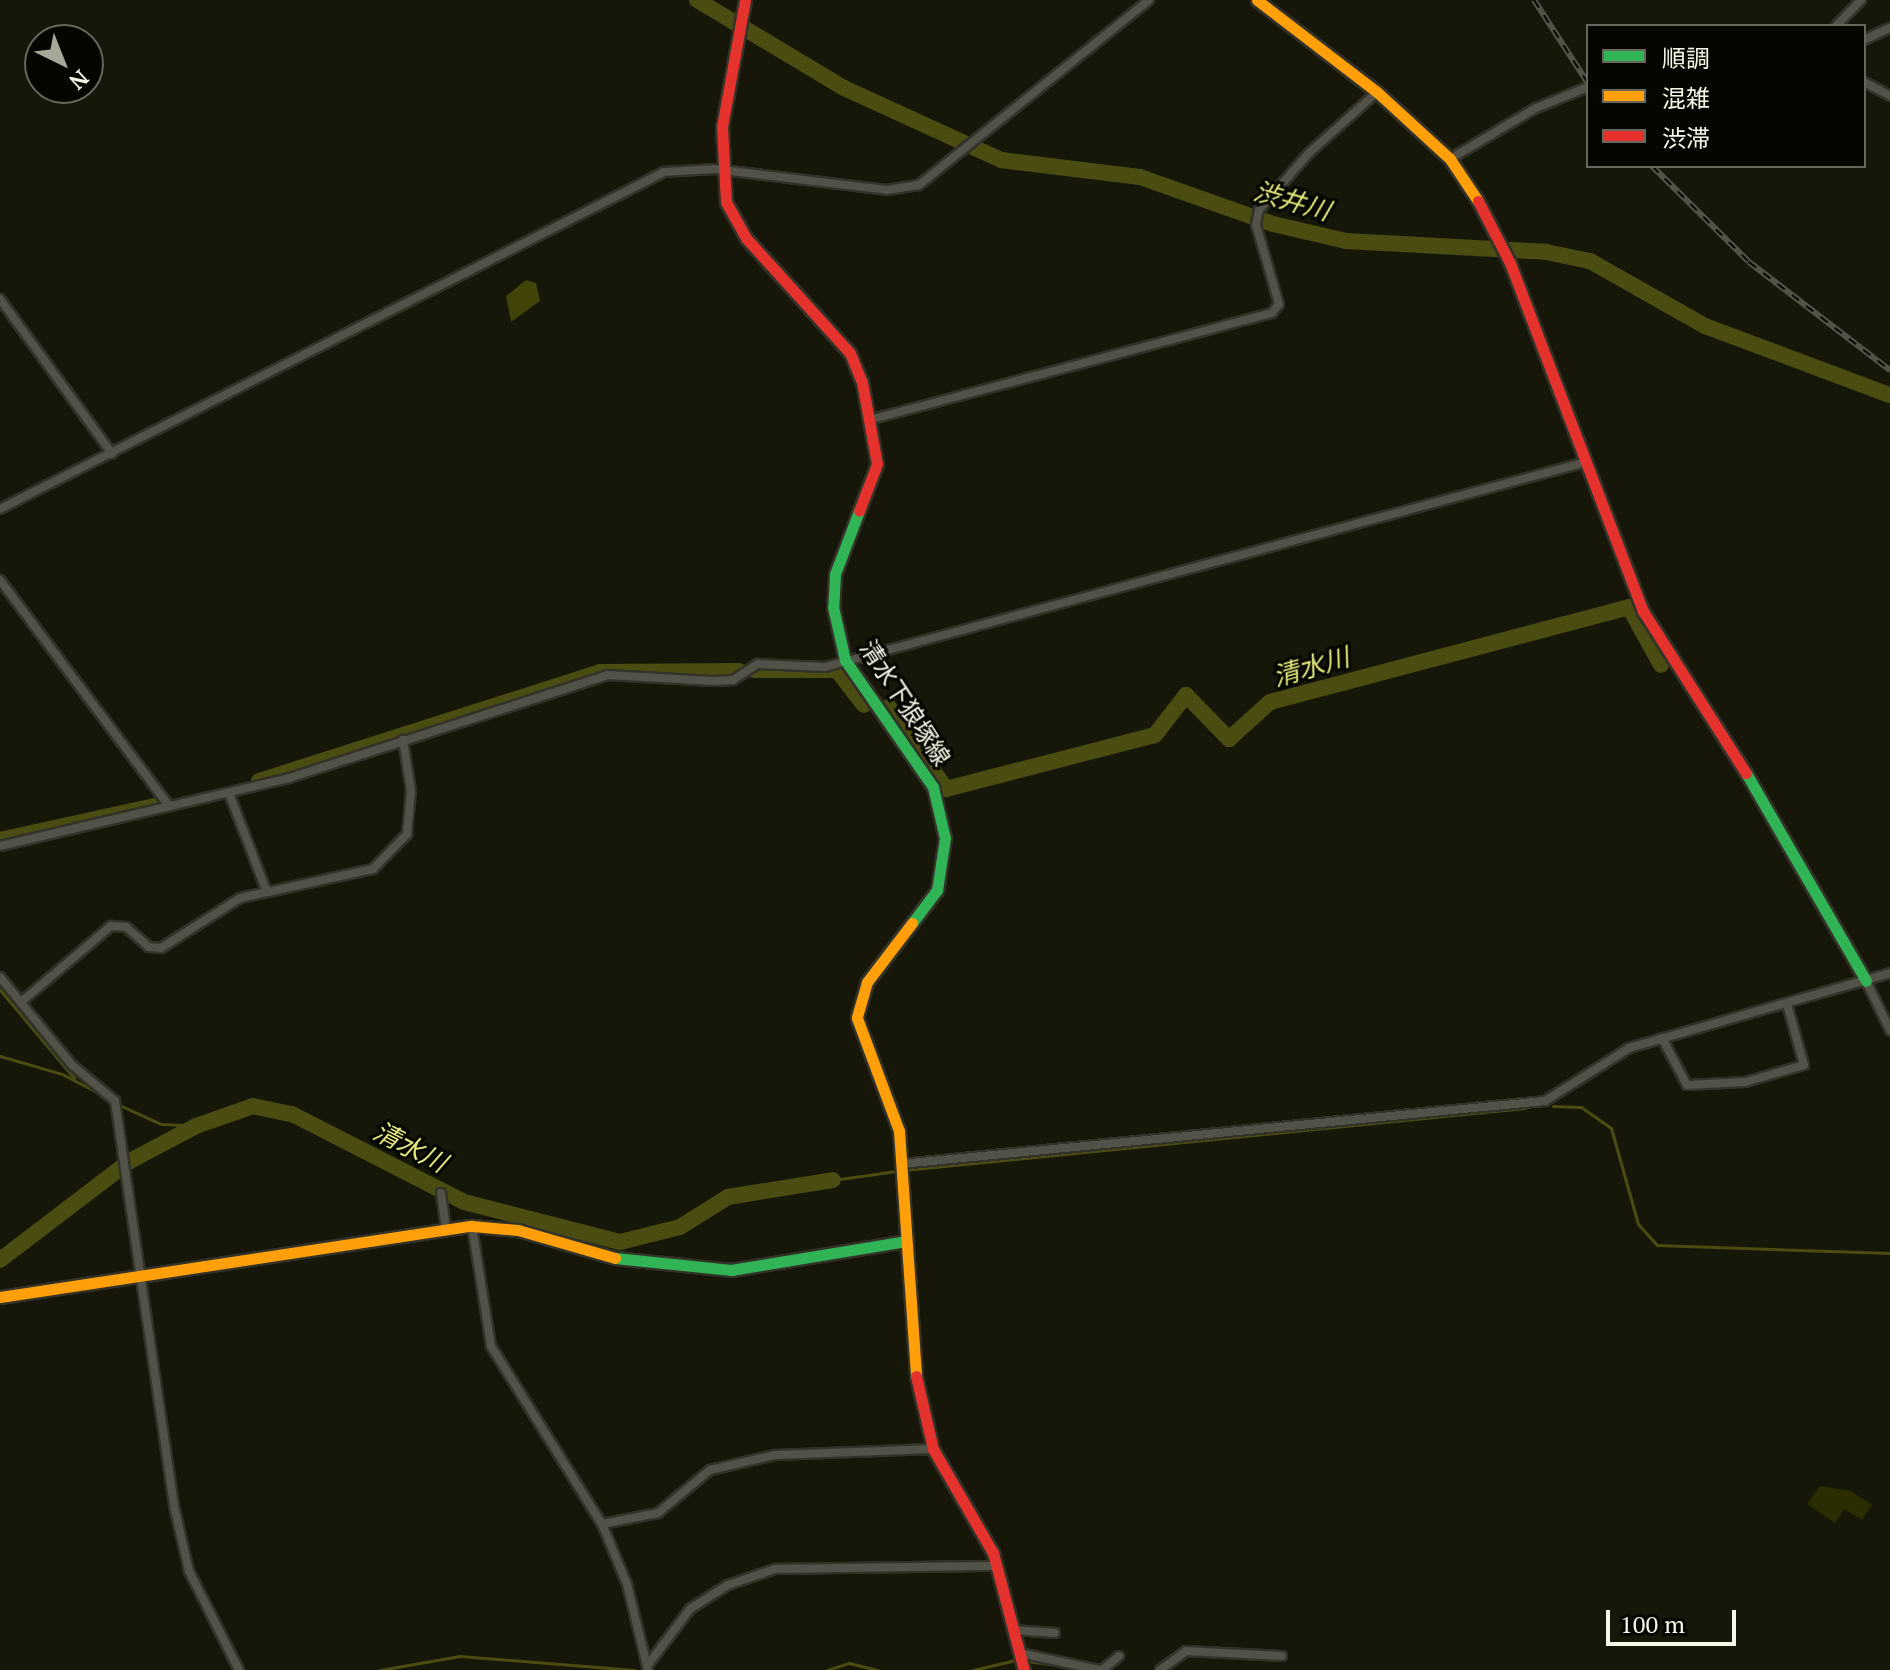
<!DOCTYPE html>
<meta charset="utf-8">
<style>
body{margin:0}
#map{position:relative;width:1890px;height:1670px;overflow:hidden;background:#161609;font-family:"PT Serif","Noto Sans JP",serif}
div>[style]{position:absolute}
.green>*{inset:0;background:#2c2c01}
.forest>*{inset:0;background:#414308}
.stream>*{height:3px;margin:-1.5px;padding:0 1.5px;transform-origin:1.5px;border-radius:1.5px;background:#4b4c12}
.river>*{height:16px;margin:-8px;padding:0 8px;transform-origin:8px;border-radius:8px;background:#4b4c12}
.roads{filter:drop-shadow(2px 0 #323229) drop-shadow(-2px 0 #323229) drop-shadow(0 2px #323229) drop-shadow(0 -2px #323229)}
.street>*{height:8px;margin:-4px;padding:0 4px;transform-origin:4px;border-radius:4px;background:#525248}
.fast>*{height:11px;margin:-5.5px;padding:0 5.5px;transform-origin:5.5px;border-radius:5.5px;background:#30b455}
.slow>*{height:11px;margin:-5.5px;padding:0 5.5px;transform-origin:5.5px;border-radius:5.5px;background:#ff9f0a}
.jam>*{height:11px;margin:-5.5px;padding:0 5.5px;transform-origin:5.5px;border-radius:5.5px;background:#e5322d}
.rail>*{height:6px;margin-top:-3px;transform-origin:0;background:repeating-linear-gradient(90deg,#060601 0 9px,#525247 0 18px);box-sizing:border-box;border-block:2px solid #525247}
span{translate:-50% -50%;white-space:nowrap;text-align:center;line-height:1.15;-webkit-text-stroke:6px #060601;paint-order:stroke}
.street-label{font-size:24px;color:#f5f7e6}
.water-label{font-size:26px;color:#e5e97d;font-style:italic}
.legend{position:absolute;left:1586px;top:24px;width:280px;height:144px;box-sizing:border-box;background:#060601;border:2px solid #66665d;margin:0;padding:10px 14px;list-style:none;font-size:24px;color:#f5f7e6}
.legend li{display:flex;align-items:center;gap:16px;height:40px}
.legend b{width:40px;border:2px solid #66665d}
.north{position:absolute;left:24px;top:24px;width:80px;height:80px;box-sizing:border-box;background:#060601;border:2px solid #66665d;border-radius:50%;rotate:137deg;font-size:22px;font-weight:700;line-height:32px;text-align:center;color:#f5f7e6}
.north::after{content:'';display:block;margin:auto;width:28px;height:36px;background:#a7a899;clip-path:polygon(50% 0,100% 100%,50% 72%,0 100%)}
.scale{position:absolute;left:1606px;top:1610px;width:130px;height:36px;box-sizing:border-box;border:4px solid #f5f7e6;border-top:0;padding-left:10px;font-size:24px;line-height:28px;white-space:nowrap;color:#f5f7e6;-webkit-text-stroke:6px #060601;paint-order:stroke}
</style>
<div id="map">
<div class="green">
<div style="clip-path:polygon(1820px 1486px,1851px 1491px,1872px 1505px,1862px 1520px,1844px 1509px,1835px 1523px,1807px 1504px)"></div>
</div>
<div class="forest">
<div style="clip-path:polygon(526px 280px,536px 283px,540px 301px,511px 322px,506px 296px)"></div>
</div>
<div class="stream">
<div style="left:0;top:990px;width:115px;rotate:49.9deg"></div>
<div style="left:0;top:1056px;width:65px;rotate:16.2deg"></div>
<div style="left:62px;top:1074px;width:47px;rotate:27.6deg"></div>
<div style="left:117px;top:1104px;width:48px;rotate:24.4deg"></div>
<div style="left:161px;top:1124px;width:35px;rotate:3deg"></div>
<div style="left:1553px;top:1106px;width:28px;rotate:2deg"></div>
<div style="left:1581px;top:1107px;width:37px;rotate:35deg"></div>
<div style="left:1611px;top:1128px;width:100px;rotate:74.3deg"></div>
<div style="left:1638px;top:1224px;width:28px;rotate:48deg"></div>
<div style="left:1657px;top:1245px;width:233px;rotate:2deg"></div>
<div style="left:904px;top:1170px;width:624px;rotate:-5.7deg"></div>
<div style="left:833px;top:1180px;width:64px;rotate:-8.1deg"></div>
<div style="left:380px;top:1670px;width:81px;rotate:-9.9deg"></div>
<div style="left:460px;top:1656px;width:175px;rotate:4.6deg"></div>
<div style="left:827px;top:1670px;width:23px;rotate:-18deg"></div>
<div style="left:849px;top:1663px;width:30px;rotate:14deg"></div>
<div style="left:973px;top:1670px;width:44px;rotate:-13.1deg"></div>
<div style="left:1016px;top:1660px;width:43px;rotate:6.6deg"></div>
</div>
<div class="river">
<div style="left:697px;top:0;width:171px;rotate:30.9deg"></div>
<div style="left:844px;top:88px;width:173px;rotate:24.6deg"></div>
<div style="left:1001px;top:160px;width:140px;rotate:7deg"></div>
<div style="left:1140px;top:177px;width:141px;rotate:19.5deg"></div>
<div style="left:1273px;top:224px;width:75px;rotate:13.1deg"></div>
<div style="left:1346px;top:241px;width:200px;rotate:3.1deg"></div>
<div style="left:1546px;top:252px;width:45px;rotate:11.6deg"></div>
<div style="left:1590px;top:261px;width:132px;rotate:29.5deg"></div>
<div style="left:1705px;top:326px;width:197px;rotate:20.5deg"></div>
<div style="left:754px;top:670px;width:83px"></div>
<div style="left:837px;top:670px;width:44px;rotate:52.4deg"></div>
<div style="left:889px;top:707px;width:100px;rotate:55.2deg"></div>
<div style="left:946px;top:789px;width:216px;rotate:-14.5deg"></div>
<div style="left:1155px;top:735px;width:51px;rotate:-52.2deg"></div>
<div style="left:1186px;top:695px;width:62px;rotate:45.7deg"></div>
<div style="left:1229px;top:739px;width:55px;rotate:-42.1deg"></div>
<div style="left:1270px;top:702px;width:371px;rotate:-14.8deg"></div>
<div style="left:1629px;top:607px;width:66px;rotate:61.1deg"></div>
<div style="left:259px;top:781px;width:358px;rotate:-17.7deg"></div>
<div style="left:600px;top:672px;width:139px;rotate:-0.4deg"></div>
<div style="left:0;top:840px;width:158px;rotate:-12.4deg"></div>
<div style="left:0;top:1260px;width:163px;rotate:-37.3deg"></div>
<div style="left:130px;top:1161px;width:75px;rotate:-27.9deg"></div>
<div style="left:196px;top:1126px;width:60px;rotate:-19.3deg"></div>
<div style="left:253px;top:1106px;width:40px;rotate:12deg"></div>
<div style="left:292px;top:1114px;width:193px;rotate:27.1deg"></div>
<div style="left:464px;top:1202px;width:161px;rotate:14.4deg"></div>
<div style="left:620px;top:1242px;width:62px;rotate:-14deg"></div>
<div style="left:680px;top:1227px;width:57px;rotate:-32deg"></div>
<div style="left:728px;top:1197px;width:106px;rotate:-9.2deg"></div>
</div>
<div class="roads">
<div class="street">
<div style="left:1836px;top:26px;width:36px;rotate:-46deg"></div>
<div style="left:1864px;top:40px;width:29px;rotate:-25deg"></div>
<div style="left:1864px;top:82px;width:30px;rotate:28deg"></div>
<div style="left:1450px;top:159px;width:100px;rotate:-30.7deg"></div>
<div style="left:1536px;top:108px;width:56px;rotate:-22deg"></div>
<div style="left:0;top:299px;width:191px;rotate:54.1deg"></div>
<div style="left:869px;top:420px;width:417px;rotate:-14.9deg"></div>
<div style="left:1272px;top:313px;width:11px;rotate:-52deg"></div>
<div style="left:1279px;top:304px;width:82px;rotate:-106.2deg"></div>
<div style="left:1256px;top:225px;width:15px;rotate:-79deg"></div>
<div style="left:1259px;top:210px;width:74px;rotate:-48.8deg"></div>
<div style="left:1308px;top:154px;width:93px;rotate:-41.9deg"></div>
<div style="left:0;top:509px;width:745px;rotate:-26.91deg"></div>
<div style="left:664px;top:172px;width:50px;rotate:-3.4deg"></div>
<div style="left:714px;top:169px;width:174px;rotate:6.9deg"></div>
<div style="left:887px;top:190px;width:32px;rotate:-9deg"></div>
<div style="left:919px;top:185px;width:295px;rotate:-38.8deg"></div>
<div style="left:0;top:580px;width:282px;rotate:53.2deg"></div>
<div style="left:229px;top:793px;width:104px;rotate:69.1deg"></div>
<div style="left:0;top:846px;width:297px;rotate:-13.2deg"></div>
<div style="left:289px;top:778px;width:334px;rotate:-17.9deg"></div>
<div style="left:607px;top:675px;width:106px;rotate:3.2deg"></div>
<div style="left:713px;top:681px;width:20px;rotate:-3deg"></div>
<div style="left:733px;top:680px;width:30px;rotate:-33deg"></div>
<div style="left:758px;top:664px;width:67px;rotate:2.6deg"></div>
<div style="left:825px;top:667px;width:784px;rotate:-15.08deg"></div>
<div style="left:0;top:977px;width:114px;rotate:50.7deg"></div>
<div style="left:72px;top:1065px;width:56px;rotate:39.9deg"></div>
<div style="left:115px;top:1101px;width:413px;rotate:81.7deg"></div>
<div style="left:175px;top:1510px;width:63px;rotate:77.1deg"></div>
<div style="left:189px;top:1571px;width:111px;rotate:63.2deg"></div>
<div style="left:1866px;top:981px;width:55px;rotate:63.9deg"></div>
<div style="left:21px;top:1002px;width:118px;rotate:-40.2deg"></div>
<div style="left:111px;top:926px;width:15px;rotate:4deg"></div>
<div style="left:126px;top:927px;width:30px;rotate:41deg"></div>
<div style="left:149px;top:947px;width:12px;rotate:5deg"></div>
<div style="left:161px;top:948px;width:93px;rotate:-32.3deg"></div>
<div style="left:240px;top:898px;width:136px;rotate:-12.3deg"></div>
<div style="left:373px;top:869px;width:49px;rotate:-45.8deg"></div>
<div style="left:407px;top:834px;width:43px;rotate:-84.7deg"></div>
<div style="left:411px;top:791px;width:52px;rotate:-98.9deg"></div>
<div style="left:1662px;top:1038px;width:53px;rotate:62deg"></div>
<div style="left:1687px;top:1085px;width:58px;rotate:-3deg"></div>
<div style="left:1745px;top:1082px;width:61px;rotate:-16.1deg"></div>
<div style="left:1804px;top:1065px;width:63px;rotate:-105.6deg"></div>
<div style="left:901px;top:1164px;width:647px;rotate:-5.59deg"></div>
<div style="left:1545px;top:1101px;width:99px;rotate:-32.2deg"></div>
<div style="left:1629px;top:1048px;width:272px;rotate:-16deg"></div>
<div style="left:441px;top:1193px;width:36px;rotate:82deg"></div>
<div style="left:472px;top:1226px;width:121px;rotate:81deg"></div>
<div style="left:491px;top:1346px;width:210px;rotate:58.1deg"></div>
<div style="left:602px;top:1524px;width:65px;rotate:67.4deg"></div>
<div style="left:627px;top:1584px;width:89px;rotate:76.3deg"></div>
<div style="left:602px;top:1524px;width:57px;rotate:-11.1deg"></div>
<div style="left:658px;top:1513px;width:67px;rotate:-39.6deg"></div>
<div style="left:710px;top:1470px;width:67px;rotate:-13deg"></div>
<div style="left:775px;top:1455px;width:158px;rotate:-2.2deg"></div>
<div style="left:1014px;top:1630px;width:41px;rotate:4.2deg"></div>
<div style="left:1020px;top:1653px;width:81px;rotate:12.1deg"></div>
<div style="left:647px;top:1666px;width:71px;rotate:-53deg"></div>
<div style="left:690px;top:1609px;width:45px;rotate:-32.3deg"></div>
<div style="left:728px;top:1585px;width:50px;rotate:-18.8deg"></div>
<div style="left:775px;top:1569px;width:221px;rotate:-0.8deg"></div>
<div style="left:1102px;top:1670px;width:22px;rotate:-39deg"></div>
<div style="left:1160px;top:1670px;width:32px;rotate:-36deg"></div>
<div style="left:1186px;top:1651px;width:96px;rotate:3deg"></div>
</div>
<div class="fast">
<div style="left:859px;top:511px;width:67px;rotate:110.9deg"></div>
<div style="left:835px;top:574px;width:33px;rotate:93deg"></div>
<div style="left:833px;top:607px;width:54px;rotate:77.2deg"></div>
<div style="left:845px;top:660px;width:155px;rotate:55.3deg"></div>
<div style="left:933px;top:787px;width:52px;rotate:76.8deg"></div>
<div style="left:945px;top:838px;width:53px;rotate:98.7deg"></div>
<div style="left:937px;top:890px;width:41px;rotate:127.1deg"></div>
<div style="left:1746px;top:773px;width:240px;rotate:60deg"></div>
<div style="left:615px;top:1258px;width:117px;rotate:5.9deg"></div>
<div style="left:731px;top:1270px;width:177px;rotate:-9.4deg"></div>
</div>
<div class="slow">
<div style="left:1257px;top:0;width:151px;rotate:37.5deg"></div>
<div style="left:1377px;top:92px;width:99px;rotate:42.5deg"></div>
<div style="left:1450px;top:159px;width:50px;rotate:56.3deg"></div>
<div style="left:912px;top:923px;width:74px;rotate:127.3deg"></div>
<div style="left:867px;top:982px;width:37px;rotate:106deg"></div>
<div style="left:857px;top:1018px;width:121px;rotate:69.6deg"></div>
<div style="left:899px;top:1131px;width:246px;rotate:86deg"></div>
<div style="left:0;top:1297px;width:477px;rotate:-8.6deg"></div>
<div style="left:472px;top:1226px;width:46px;rotate:5deg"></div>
<div style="left:518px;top:1230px;width:101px;rotate:16.1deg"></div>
</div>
<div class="jam">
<div style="left:745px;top:0;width:128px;rotate:100.3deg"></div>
<div style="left:722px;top:126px;width:76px;rotate:87deg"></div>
<div style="left:726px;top:202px;width:41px;rotate:60.9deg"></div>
<div style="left:746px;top:238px;width:155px;rotate:47.9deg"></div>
<div style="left:850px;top:353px;width:31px;rotate:68deg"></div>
<div style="left:862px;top:382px;width:83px;rotate:79.6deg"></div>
<div style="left:877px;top:464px;width:50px;rotate:111deg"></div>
<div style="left:1478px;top:201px;width:70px;rotate:62.7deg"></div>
<div style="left:1510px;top:263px;width:373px;rotate:69.1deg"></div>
<div style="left:1643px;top:611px;width:192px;rotate:57.6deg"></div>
<div style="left:916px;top:1376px;width:75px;rotate:76.9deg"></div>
<div style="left:933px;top:1449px;width:120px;rotate:60deg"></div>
<div style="left:993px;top:1553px;width:121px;rotate:75.2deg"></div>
</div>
</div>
<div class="rail">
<div style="left:1534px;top:0;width:99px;rotate:57deg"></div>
<div style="left:1652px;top:166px;width:136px;rotate:44.7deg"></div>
<div style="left:1749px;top:262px;width:178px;rotate:37.5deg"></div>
</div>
<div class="street-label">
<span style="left:905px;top:703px;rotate:57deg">清水下狼塚線</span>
</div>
<div class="water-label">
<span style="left:1292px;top:201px;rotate:16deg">渋井川</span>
<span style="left:1311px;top:667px;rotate:-16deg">清水川</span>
<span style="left:410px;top:1147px;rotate:27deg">清水川</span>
</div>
<ul class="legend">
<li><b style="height:10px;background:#30b455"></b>順調</li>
<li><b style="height:10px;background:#ff9f0a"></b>混雑</li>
<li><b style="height:10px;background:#e5322d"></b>渋滞</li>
</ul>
<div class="north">N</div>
<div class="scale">100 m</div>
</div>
